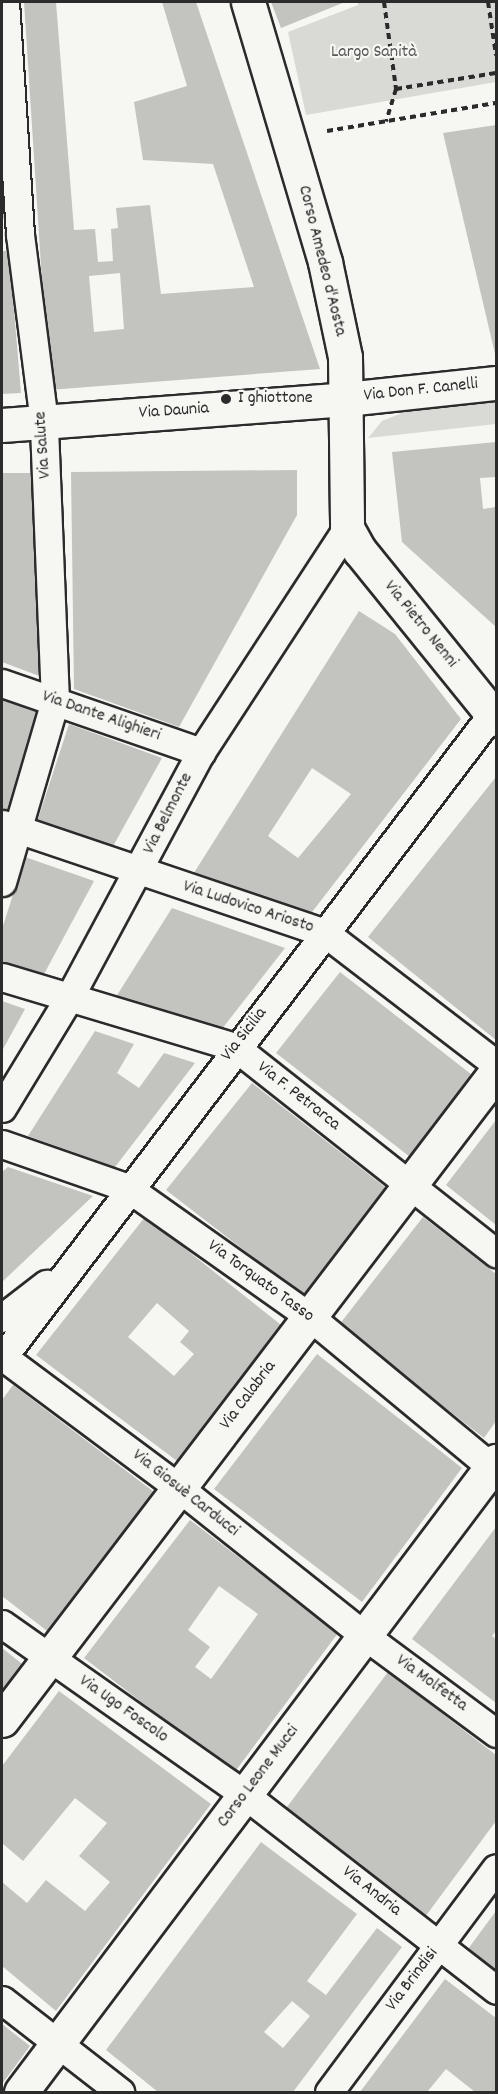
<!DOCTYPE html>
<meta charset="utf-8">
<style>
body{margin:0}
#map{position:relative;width:498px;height:2094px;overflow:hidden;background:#f6f6f2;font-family:Dekko,sans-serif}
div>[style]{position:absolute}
.green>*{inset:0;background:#d9d9d5}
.building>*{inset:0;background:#c3c3c0}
.path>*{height:4px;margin-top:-2px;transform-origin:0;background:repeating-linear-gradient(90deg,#2b2b2b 0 6px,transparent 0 10.5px)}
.roads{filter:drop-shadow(2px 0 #2b2b2b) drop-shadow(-2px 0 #2b2b2b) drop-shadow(0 2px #2b2b2b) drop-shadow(0 -2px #2b2b2b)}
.street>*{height:27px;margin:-13.5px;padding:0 13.5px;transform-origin:13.5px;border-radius:13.5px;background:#f6f6f2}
.secondary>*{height:33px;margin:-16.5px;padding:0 16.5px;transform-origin:16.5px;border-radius:16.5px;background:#f6f6f2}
.dots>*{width:16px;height:16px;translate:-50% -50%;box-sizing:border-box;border:3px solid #f6f6f2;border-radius:50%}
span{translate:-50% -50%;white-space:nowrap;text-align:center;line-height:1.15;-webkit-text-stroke:4.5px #f6f6f2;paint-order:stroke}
.park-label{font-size:18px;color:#565656}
.street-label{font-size:18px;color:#2b2b2b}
.poi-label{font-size:18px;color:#2b2b2b}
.left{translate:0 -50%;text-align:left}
.frame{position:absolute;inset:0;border:3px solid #2b2b2b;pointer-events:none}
</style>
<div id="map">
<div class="green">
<div style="clip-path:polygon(358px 2px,496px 2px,496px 82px,306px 115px,288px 32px,358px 5px)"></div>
<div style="clip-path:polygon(496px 400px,496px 424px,368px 438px,382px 421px,407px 411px)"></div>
</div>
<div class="building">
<div style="clip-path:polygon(evenodd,24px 2px,56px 2px,74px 230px,95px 229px,98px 262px,113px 261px,111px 229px,118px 228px,116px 208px,150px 205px,161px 294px,254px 287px,213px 164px,143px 160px,134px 102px,187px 86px,162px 2px,196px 2px,320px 369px,49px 390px,24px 2px,120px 273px,124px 329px,94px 332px,89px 276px,120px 273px)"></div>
<div style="clip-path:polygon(271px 2px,345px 2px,281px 28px)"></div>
<div style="clip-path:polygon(496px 125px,496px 358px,443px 133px)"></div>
<div style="clip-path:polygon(2px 184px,6px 218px,2px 219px)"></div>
<div style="clip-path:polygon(2px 251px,9px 251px,21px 393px,2px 394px)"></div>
<div style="clip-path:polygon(496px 442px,496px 477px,480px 478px,483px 509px,496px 507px,496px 627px,402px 542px,392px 452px)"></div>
<div style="clip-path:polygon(297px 470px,297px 515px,179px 727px,74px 689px,71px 472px)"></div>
<div style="clip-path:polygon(2px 473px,37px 473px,42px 677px,2px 662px)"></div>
<div style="clip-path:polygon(evenodd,359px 611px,395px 634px,461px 719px,309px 916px,192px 876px,359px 611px,312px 768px,351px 794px,298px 858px,268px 836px,312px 768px)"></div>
<div style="clip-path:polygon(2px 699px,39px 713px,7px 812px,2px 810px)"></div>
<div style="clip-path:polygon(69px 724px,162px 758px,112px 848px,37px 822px)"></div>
<div style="clip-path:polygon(496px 777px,496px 1040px,368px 937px)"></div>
<div style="clip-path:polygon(25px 857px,94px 881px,43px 976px,2px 962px,2px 929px)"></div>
<div style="clip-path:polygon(172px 908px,285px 948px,218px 1034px,114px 1000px)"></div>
<div style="clip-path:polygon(340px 972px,476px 1078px,414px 1160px,276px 1053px)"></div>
<div style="clip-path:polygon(2px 1001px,25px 1009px,2px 1051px)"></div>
<div style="clip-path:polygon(95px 1031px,134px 1044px,117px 1073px,139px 1088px,164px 1053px,195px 1063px,115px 1167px,28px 1136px)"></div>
<div style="clip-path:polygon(252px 1083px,390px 1191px,307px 1299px,166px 1190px)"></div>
<div style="clip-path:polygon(496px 1120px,496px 1225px,446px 1185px)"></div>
<div style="clip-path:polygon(8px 1167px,93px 1196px,2px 1282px,2px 1172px)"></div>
<div style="clip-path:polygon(evenodd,145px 1217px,285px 1328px,181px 1464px,36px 1355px,145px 1217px,157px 1303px,189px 1331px,180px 1342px,194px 1354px,174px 1376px,128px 1337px,157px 1303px)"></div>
<div style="clip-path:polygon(423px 1217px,496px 1274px,496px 1421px,484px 1438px,339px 1325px)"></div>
<div style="clip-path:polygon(317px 1354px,462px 1468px,362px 1602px,214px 1489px)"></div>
<div style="clip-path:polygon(13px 1385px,158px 1495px,51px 1634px,2px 1596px,2px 1400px)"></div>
<div style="clip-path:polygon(evenodd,190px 1520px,338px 1633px,234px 1773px,84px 1658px,190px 1520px,219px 1586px,258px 1614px,211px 1679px,195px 1667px,210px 1647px,188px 1630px,219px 1586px)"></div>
<div style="clip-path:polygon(496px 1527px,496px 1631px,492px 1636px,496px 1639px,496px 1703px,412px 1639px)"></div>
<div style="clip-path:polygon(2px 1648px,26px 1667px,2px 1699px)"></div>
<div style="clip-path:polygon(388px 1672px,496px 1755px,496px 1821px,425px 1917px,284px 1811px)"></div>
<div style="clip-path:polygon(59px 1691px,211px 1804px,56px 2011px,2px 1966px,2px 1882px,27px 1903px,46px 1880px,85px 1911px,110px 1882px,79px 1856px,107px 1823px,75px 1798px,23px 1861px,2px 1843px,2px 1766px)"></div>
<div style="clip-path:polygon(evenodd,261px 1842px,357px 1914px,307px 1981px,326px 1995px,377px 1928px,402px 1947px,293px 2092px,158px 2092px,106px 2050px,261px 1842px,292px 2001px,310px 2016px,283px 2048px,264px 2032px,292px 2001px)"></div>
<div style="clip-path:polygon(496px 1911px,496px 1971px,468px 1949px)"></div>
<div style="clip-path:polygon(445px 1979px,496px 2018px,496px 2092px,475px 2092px,446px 2069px,427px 2092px,360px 2092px)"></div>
<div style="clip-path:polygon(2px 2024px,30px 2046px,2px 2084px)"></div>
</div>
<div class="path">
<div style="left:384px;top:2px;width:88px;rotate:82.1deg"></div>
<div style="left:396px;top:89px;width:34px;rotate:107deg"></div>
<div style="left:488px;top:2px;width:54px;rotate:81.4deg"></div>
<div style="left:396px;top:89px;width:101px;rotate:-9.1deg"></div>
<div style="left:327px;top:131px;width:171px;rotate:-9.4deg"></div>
</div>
<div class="roads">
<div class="street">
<div style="left:2px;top:683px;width:211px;rotate:19.1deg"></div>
<div style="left:3px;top:824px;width:340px;rotate:18.7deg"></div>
<div style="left:325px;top:933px;width:215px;rotate:37.5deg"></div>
<div style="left:2px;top:882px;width:189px;rotate:-73.7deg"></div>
<div style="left:55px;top:701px;width:279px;rotate:-92.3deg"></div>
<div style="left:44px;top:422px;width:190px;rotate:-97.3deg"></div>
<div style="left:20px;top:234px;width:232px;rotate:-93.7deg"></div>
<div style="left:2px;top:977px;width:243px;rotate:16.7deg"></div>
<div style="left:235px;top:1047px;width:333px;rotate:38.3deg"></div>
<div style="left:2px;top:1108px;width:129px;rotate:-58.7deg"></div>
<div style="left:69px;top:998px;width:279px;rotate:-61.8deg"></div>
<div style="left:201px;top:752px;width:267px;rotate:-56.9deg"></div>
<div style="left:2px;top:1144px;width:133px;rotate:19.2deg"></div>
<div style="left:128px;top:1188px;width:223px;rotate:35.3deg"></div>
<div style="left:310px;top:1317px;width:241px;rotate:39.6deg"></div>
<div style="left:2px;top:1318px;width:56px;rotate:-37.7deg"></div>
<div style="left:2px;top:1356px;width:221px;rotate:36.7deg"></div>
<div style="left:179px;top:1488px;width:238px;rotate:38.5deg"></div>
<div style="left:365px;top:1636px;width:163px;rotate:36.5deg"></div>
<div style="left:2px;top:1358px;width:809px;rotate:-52.73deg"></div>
<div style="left:2px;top:1624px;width:297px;rotate:35.1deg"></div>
<div style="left:245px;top:1795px;width:318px;rotate:37.8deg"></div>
<div style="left:2px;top:2000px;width:150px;rotate:37.9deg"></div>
<div style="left:329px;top:2092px;width:279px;rotate:-53.3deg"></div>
</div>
<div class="secondary">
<div style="left:248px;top:2px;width:271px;rotate:73.5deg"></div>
<div style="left:325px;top:262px;width:97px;rotate:78.1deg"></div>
<div style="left:345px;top:357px;width:171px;rotate:89.3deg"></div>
<div style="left:347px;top:528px;width:26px;rotate:61deg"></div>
<div style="left:360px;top:551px;width:216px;rotate:51deg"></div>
<div style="left:2px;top:425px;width:345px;rotate:-4.3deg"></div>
<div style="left:346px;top:399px;width:151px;rotate:-6.1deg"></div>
<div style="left:2px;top:1720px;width:815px;rotate:-52.68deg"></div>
<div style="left:21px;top:2092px;width:790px;rotate:-53.03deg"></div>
</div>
</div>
<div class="dots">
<div style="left:226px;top:399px;background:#2b2b2b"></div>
</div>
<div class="park-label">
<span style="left:374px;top:53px">Largo Sanità</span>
</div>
<div class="street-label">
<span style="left:321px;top:261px;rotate:76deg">Corso Amedeo d'Aosta</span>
<span style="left:421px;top:391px;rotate:-6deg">Via Don F. Canelli</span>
<span style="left:174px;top:412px;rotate:-4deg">Via Daunia</span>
<span style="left:44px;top:445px;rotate:-94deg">Via Salute</span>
<span style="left:420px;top:625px;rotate:51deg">Via Pietro Nenni</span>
<span style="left:101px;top:717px;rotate:19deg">Via Dante Alighieri</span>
<span style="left:169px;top:814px;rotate:-63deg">Via Belmonte</span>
<span style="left:248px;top:908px;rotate:18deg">Via Ludovico Ariosto</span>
<span style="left:245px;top:1035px;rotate:-52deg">Via Sicilia</span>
<span style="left:298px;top:1097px;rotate:38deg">Via F. Petrarca</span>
<span style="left:260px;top:1282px;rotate:36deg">Via Torquato Tasso</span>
<span style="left:249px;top:1396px;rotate:-53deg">Via Calabria</span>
<span style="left:185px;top:1494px;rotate:38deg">Via Giosuè Carducci</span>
<span style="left:431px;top:1684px;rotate:36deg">Via Molfetta</span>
<span style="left:123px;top:1710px;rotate:35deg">Via Ugo Foscolo</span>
<span style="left:259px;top:1777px;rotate:-53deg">Corso Leone Mucci</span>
<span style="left:371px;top:1892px;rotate:38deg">Via Andria</span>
<span style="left:413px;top:1980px;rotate:-53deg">Via Brindisi</span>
</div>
<div class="poi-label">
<span class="left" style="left:238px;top:399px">I ghiottone</span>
</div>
<div class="frame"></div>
</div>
